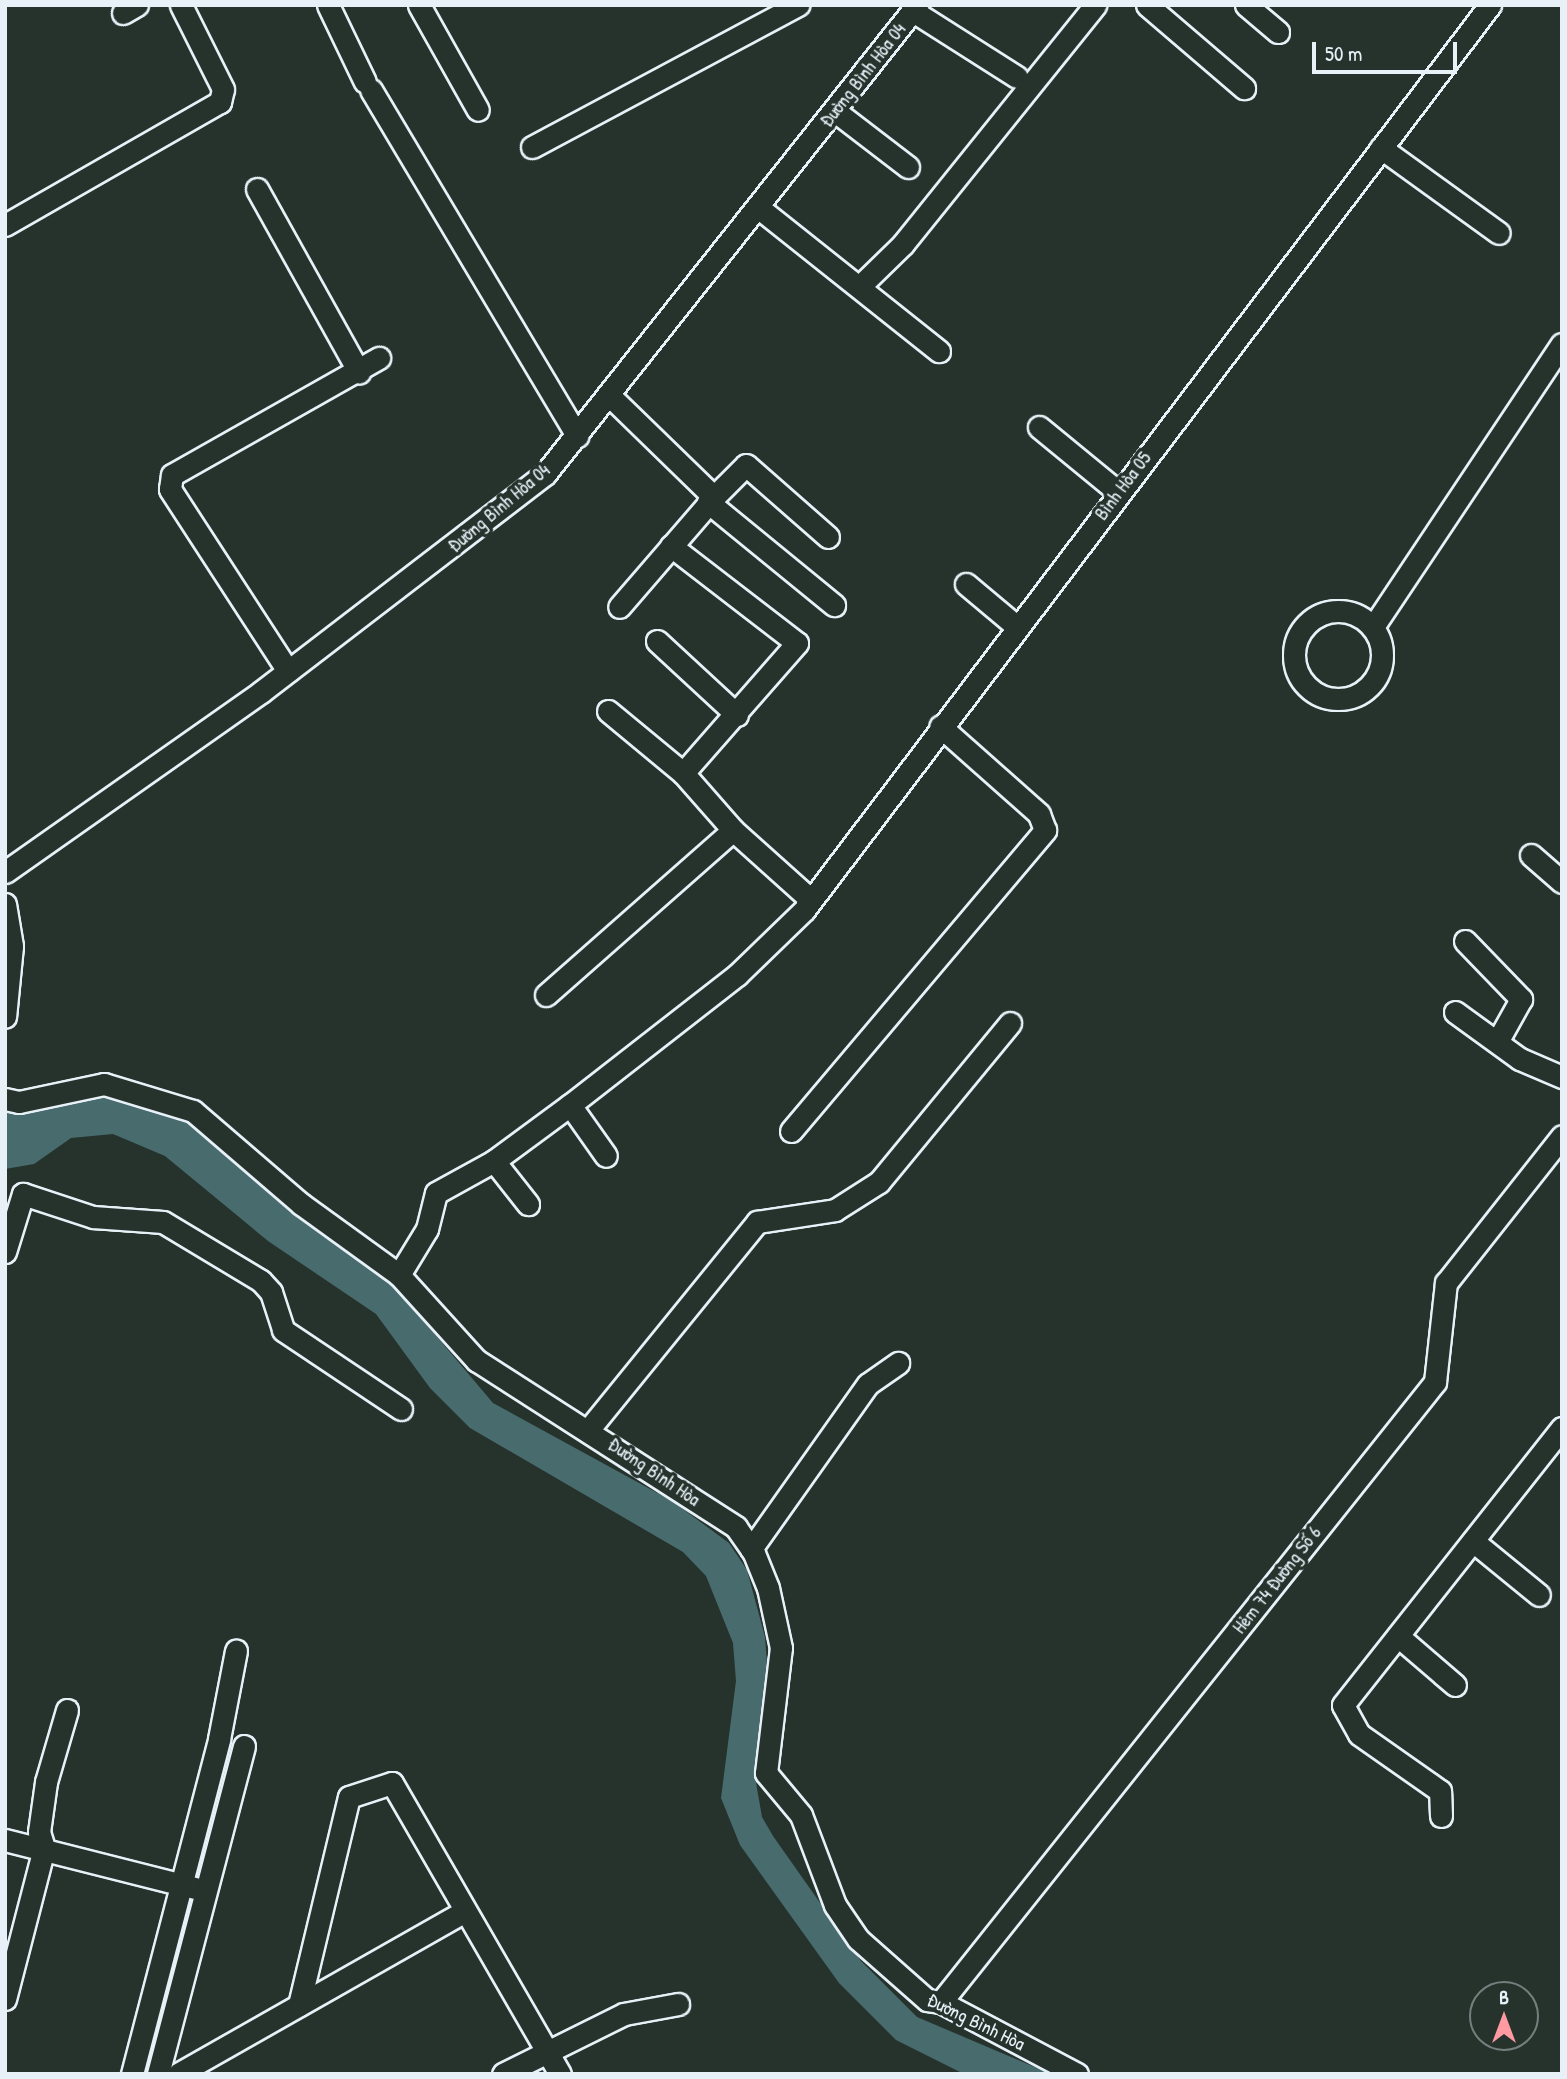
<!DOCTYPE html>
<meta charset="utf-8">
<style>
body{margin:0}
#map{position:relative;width:1567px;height:2079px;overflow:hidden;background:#26332d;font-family:"Patrick Hand",sans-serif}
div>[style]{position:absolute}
.water>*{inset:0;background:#486b6d}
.roads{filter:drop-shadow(2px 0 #e8f1f8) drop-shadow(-2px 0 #e8f1f8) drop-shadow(0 2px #e8f1f8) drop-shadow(0 -2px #e8f1f8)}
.minor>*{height:21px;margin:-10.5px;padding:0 10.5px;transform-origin:10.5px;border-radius:10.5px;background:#26332d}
.minor>.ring{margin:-10.5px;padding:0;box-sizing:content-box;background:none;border:21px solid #26332d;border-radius:50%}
span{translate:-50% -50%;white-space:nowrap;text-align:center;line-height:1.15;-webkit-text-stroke:7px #26332d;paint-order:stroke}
.street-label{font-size:19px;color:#e8f1f8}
.frame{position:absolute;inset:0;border:7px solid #e8f1f8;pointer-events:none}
.north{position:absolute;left:1469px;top:1981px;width:70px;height:70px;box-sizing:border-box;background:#26332d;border:2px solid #747f7e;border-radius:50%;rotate:0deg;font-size:19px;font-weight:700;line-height:28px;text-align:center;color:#e8f1f8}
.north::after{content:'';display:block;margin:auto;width:24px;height:32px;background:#ff9aa2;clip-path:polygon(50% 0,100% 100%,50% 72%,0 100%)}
.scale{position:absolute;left:1312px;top:42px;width:145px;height:32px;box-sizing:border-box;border:4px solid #e8f1f8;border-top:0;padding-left:9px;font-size:21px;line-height:24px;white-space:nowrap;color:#e8f1f8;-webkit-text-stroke:5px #26332d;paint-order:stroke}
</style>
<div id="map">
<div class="water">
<div style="clip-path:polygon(90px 1094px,189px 1119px,394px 1286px,493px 1403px,672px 1501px,729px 1543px,747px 1570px,765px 1637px,768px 1677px,755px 1777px,762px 1817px,773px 1836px,861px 1961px,917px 2017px,1051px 2074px,964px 2074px,896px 2040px,839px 1983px,740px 1845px,721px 1798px,736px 1681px,733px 1643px,706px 1576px,683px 1552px,470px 1428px,430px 1388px,376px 1314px,268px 1241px,165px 1156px,113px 1134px,71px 1138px,34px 1164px,5px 1169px,5px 1110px,16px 1115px,41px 1110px)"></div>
</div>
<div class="roads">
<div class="minor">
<div style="left:328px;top:5px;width:85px;rotate:64.3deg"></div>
<div style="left:419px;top:5px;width:120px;rotate:60.7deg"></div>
<div style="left:1147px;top:5px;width:128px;rotate:40.6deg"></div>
<div style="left:1246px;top:5px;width:42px;rotate:40.2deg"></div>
<div style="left:913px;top:11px;width:123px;rotate:32.4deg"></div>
<div style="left:123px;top:13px;width:16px;rotate:-30deg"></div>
<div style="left:371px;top:90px;width:403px;rotate:59.2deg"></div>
<div style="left:835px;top:111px;width:92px;rotate:37.5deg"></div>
<div style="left:532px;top:147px;width:302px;rotate:-28.1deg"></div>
<div style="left:1381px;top:148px;width:145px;rotate:35.8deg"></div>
<div style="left:257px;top:189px;width:210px;rotate:60.9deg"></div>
<div style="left:759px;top:208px;width:230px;rotate:38.5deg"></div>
<div style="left:5px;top:225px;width:248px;rotate:-29.8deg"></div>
<div style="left:220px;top:102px;width:13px;rotate:-77deg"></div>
<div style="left:223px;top:89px;width:94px;rotate:-116.6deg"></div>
<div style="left:859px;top:287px;width:62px;rotate:-44.3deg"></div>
<div style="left:903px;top:244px;width:307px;rotate:-51.2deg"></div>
<div style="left:611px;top:397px;width:144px;rotate:44.2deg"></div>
<div style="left:714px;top:497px;width:145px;rotate:130.8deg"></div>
<div style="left:1039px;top:427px;width:102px;rotate:39.4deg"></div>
<div style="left:714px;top:497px;width:45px;rotate:-45deg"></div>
<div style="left:746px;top:465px;width:109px;rotate:41.3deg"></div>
<div style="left:708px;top:502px;width:163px;rotate:39.3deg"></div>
<div style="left:671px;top:546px;width:159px;rotate:37.6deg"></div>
<div style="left:797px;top:643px;width:173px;rotate:131.2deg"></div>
<div style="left:966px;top:584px;width:65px;rotate:40deg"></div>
<div class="ring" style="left:1294px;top:611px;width:67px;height:67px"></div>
<div style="left:1373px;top:627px;width:340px;rotate:-56.3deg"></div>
<div style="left:657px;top:641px;width:109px;rotate:42.8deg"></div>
<div style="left:288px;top:671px;width:217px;rotate:-123deg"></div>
<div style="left:170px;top:489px;width:14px;rotate:-82deg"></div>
<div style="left:172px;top:475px;width:238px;rotate:-29.5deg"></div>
<div style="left:608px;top:711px;width:97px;rotate:39.6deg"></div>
<div style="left:683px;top:773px;width:76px;rotate:48.7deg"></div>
<div style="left:733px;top:830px;width:105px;rotate:41.9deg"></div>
<div style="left:1531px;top:855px;width:41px;rotate:41.1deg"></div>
<div style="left:5px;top:872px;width:313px;rotate:-35.1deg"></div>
<div style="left:261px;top:692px;width:358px;rotate:-37.5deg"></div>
<div style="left:545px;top:474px;width:599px;rotate:-51.58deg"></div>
<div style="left:5px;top:904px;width:43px;rotate:80.5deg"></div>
<div style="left:12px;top:946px;width:71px;rotate:95.6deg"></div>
<div style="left:1465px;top:941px;width:81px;rotate:46deg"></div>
<div style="left:1521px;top:999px;width:49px;rotate:119.2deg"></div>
<div style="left:546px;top:995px;width:249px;rotate:-41.4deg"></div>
<div style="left:1455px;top:1012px;width:80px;rotate:35.9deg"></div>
<div style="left:1520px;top:1059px;width:46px;rotate:23.2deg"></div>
<div style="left:5px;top:1099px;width:14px;rotate:12deg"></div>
<div style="left:19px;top:1102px;width:87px;rotate:-12deg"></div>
<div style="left:104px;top:1084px;width:93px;rotate:16.9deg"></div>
<div style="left:193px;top:1111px;width:143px;rotate:40.7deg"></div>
<div style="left:301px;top:1204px;width:121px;rotate:35.9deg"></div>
<div style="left:570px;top:1105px;width:62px;rotate:54.8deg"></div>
<div style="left:791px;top:1131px;width:394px;rotate:-49.8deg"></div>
<div style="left:1045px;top:830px;width:17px;rotate:-111deg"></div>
<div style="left:1039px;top:814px;width:132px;rotate:-138.4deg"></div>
<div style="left:494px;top:1161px;width:55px;rotate:51.7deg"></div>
<div style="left:5px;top:1252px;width:61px;rotate:-72.8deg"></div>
<div style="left:23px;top:1194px;width:74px;rotate:18.2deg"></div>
<div style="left:93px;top:1217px;width:70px;rotate:4.1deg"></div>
<div style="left:163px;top:1222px;width:114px;rotate:31deg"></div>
<div style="left:261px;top:1281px;width:15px;rotate:48deg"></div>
<div style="left:271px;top:1292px;width:40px;rotate:72deg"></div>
<div style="left:283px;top:1330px;width:142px;rotate:33.8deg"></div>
<div style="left:589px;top:1429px;width:267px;rotate:-50.9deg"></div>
<div style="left:757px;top:1222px;width:79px;rotate:-8.7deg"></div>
<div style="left:835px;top:1210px;width:52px;rotate:-32.5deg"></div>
<div style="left:879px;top:1182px;width:206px;rotate:-50.5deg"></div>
<div style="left:1473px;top:1541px;width:85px;rotate:39.3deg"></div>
<div style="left:751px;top:1549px;width:202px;rotate:-54.7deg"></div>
<div style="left:868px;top:1384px;width:37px;rotate:-35deg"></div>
<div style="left:1398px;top:1636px;width:75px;rotate:40.7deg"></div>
<div style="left:1441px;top:1816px;width:25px;rotate:-92deg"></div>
<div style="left:1440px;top:1791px;width:99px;rotate:-144.9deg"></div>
<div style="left:1359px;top:1734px;width:33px;rotate:-119deg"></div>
<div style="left:1343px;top:1705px;width:353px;rotate:-51.7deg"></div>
<div style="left:5px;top:1840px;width:196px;rotate:14.2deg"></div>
<div style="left:5px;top:1999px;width:156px;rotate:-75.5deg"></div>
<div style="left:44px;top:1848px;width:17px;rotate:-107deg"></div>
<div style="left:39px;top:1832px;width:50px;rotate:-82deg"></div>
<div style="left:46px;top:1782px;width:75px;rotate:-73.7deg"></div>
<div style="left:941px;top:2002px;width:793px;rotate:-51.45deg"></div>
<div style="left:1435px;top:1382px;width:100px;rotate:-83.7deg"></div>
<div style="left:1446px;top:1283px;width:187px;rotate:-51.7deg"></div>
<div style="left:299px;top:2005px;width:214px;rotate:-76.5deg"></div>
<div style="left:349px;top:1797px;width:45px;rotate:-18deg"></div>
<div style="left:392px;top:1783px;width:336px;rotate:60deg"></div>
<div style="left:132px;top:2074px;width:346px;rotate:-75.4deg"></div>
<div style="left:219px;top:1739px;width:90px;rotate:-79.1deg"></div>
<div style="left:158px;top:2074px;width:339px;rotate:-75.3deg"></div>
<div style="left:178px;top:2074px;width:330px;rotate:-29.6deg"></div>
<div style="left:503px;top:2074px;width:135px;rotate:-26.4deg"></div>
<div style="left:624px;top:2014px;width:55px;rotate:-10.5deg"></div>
<div style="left:1077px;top:2074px;width:154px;rotate:-152.1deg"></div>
<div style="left:941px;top:2002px;width:14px;rotate:-172deg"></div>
<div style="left:927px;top:2000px;width:92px;rotate:-138.5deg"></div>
<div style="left:858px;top:1939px;width:41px;rotate:-124.1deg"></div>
<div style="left:835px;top:1905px;width:96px;rotate:-110.7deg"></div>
<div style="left:801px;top:1815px;width:55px;rotate:-129.8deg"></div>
<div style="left:766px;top:1773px;width:126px;rotate:-83.2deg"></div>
<div style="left:781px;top:1648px;width:61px;rotate:-102.2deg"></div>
<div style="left:768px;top:1588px;width:38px;rotate:-112deg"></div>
<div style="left:754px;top:1553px;width:32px;rotate:-125deg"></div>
<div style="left:736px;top:1527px;width:308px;rotate:-147.3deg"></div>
<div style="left:477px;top:1361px;width:116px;rotate:-132.2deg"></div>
<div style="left:399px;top:1275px;width:54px;rotate:-58.7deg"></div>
<div style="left:427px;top:1229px;width:37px;rotate:-76deg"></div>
<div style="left:436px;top:1193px;width:66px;rotate:-28.9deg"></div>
<div style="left:494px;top:1161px;width:94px;rotate:-36.4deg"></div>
<div style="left:570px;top:1105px;width:212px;rotate:-37.9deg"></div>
<div style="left:737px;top:975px;width:93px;rotate:-44.1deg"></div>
<div style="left:804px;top:910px;width:1136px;rotate:-52.84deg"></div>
</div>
</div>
<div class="street-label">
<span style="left:863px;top:75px;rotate:-52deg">Đường Bình Hòa 04</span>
<span style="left:1123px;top:486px;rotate:-53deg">Bình Hòa 05</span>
<span style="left:499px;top:508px;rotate:-40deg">Đường Bình Hòa 04</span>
<span style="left:654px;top:1472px;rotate:34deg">Đường Bình Hòa</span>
<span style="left:1277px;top:1580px;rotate:-52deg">Hẻm 74 Đường Số 6</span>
<span style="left:976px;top:2022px;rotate:26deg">Đường Bình Hòa</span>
</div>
<div class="frame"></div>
<div class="north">B</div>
<div class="scale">50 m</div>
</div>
